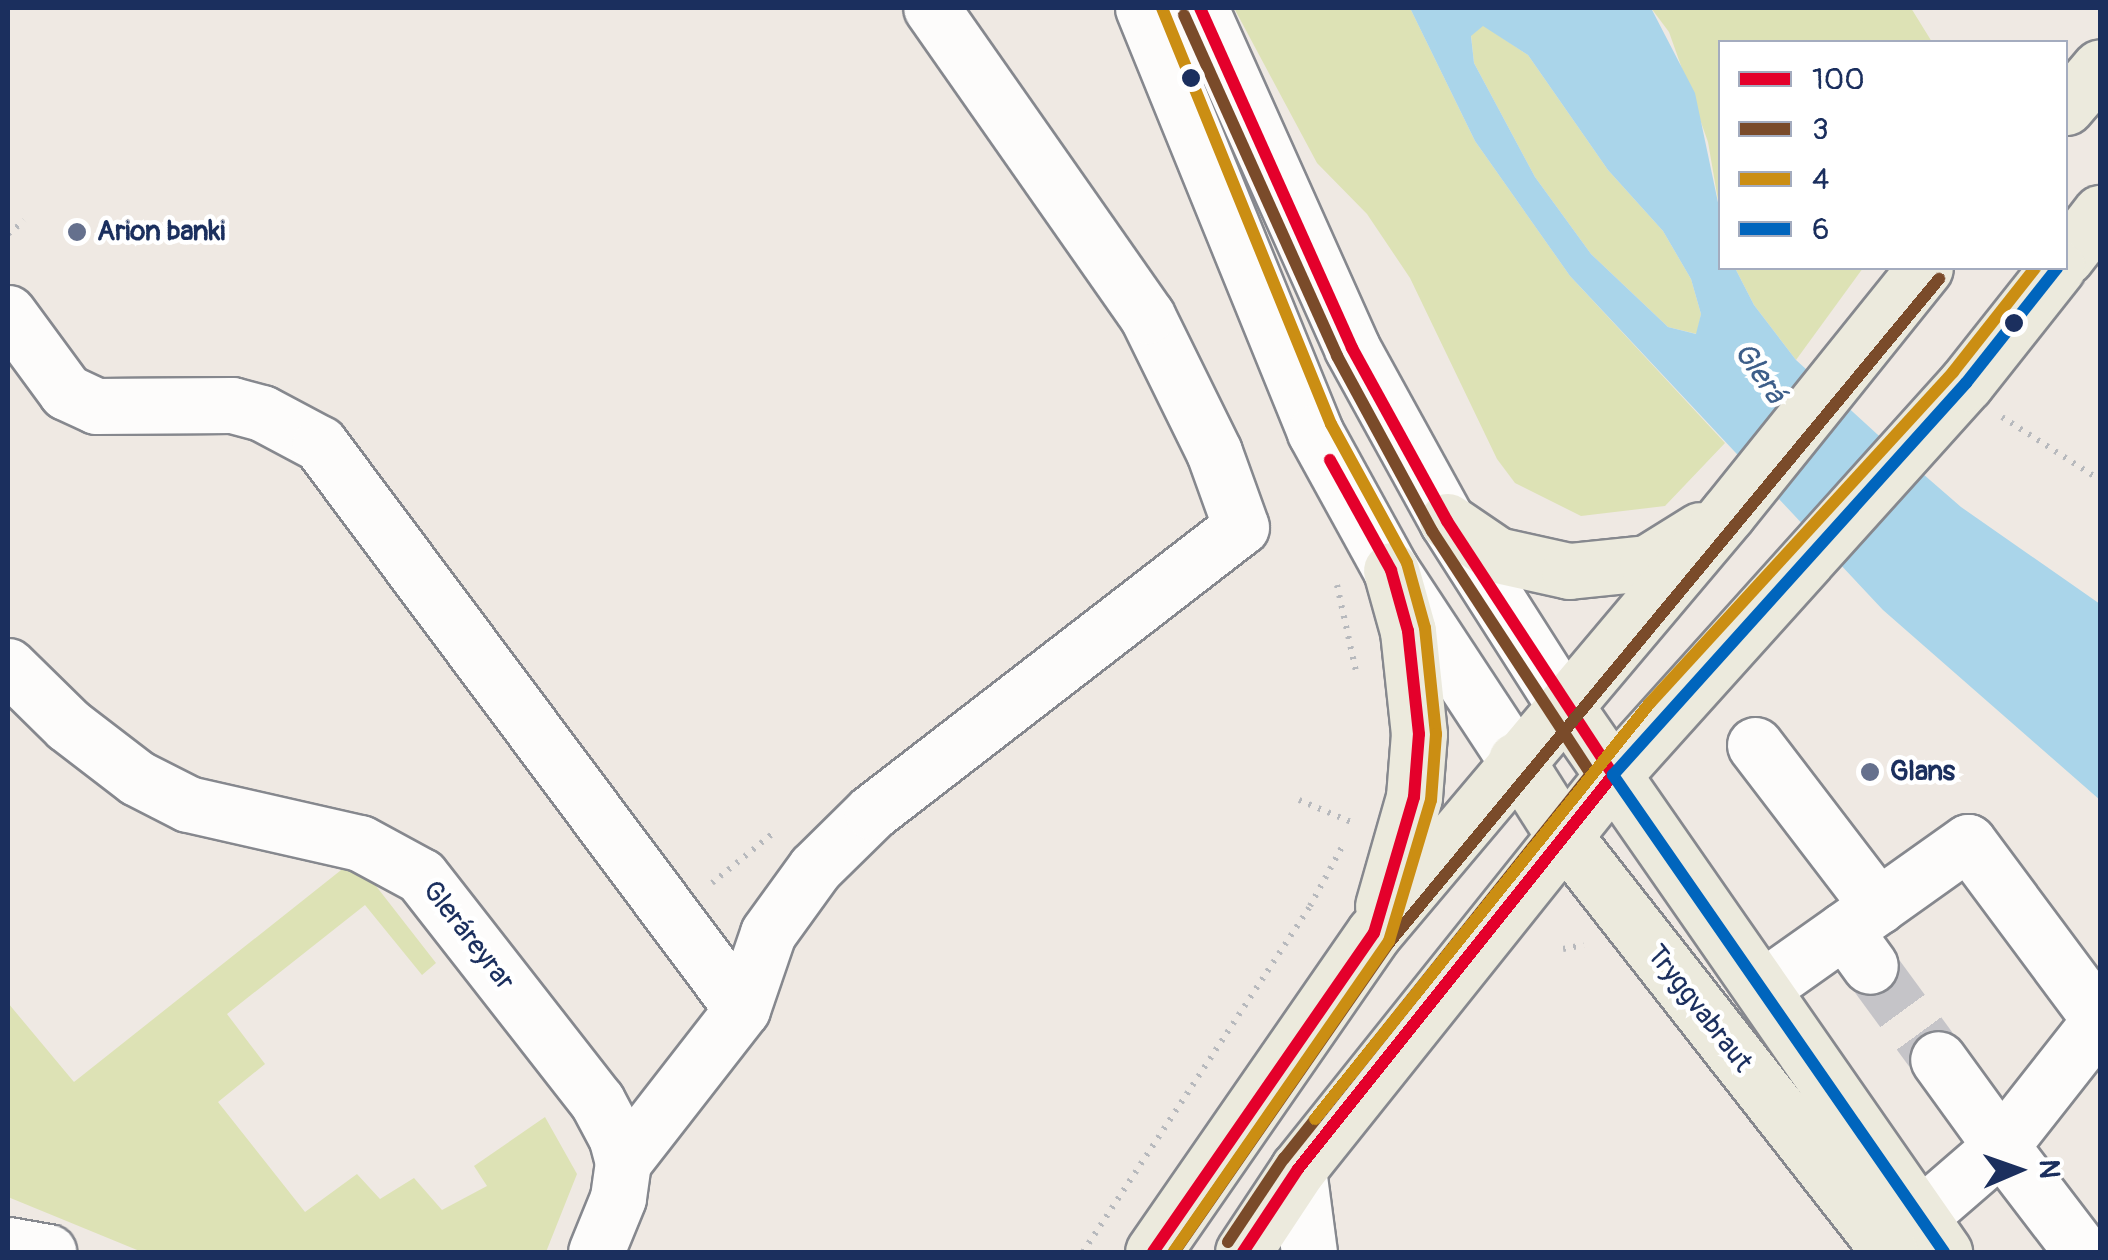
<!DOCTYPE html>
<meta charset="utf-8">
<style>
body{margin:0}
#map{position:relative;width:2108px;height:1260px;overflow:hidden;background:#efe9e3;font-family:Pangolin,sans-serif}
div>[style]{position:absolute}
.green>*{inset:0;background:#dde2b5}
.water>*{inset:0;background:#aad5ea}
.minor-tunnel>*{height:55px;margin-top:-27.5px;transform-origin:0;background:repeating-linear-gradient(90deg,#c5c4c8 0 55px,transparent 0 83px)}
.path>*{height:6px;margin-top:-3px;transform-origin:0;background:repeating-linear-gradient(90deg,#b7b9bd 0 2.5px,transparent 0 10.5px)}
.roads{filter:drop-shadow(2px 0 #86888e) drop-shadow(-2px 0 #86888e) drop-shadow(0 2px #86888e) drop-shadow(0 -2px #86888e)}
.minor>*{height:55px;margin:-27.5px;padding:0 27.5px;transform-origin:27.5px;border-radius:27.5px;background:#fdfcfb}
.major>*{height:55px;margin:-27.5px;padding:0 27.5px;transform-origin:27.5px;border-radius:27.5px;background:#eceadd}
.highway>*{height:55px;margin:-27.5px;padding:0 27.5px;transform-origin:27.5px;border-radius:27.5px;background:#eceadd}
.bus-1>*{height:12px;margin:-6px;padding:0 6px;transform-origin:6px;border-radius:6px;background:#e4002b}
.bus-2>*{height:12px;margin:-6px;padding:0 6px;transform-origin:6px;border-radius:6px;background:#7a4b2a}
.bus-3>*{height:12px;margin:-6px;padding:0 6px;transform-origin:6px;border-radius:6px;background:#cb8e13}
.bus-4>*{height:12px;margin:-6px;padding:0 6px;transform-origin:6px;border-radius:6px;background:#0065bd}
.dots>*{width:28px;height:28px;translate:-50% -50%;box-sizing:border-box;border:5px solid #fff;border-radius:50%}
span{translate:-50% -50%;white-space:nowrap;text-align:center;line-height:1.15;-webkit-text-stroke:9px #fff;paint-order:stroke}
.poi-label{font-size:28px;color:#1b2f5e;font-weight:700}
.left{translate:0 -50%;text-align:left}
.street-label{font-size:28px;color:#1b2f5e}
.water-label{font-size:30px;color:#3d5e89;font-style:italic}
.frame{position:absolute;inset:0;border:10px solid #1b2f5e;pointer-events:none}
.legend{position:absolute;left:1718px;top:40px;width:350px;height:230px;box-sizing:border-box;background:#fff;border:2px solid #a4acbf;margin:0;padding:12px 18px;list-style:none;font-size:30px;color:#1b2f5e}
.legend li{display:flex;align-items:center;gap:20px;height:50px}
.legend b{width:50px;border:2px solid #a4acbf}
.north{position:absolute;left:1968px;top:1120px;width:100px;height:100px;-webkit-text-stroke:8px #fff;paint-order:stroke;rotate:88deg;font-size:28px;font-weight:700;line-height:40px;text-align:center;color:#1b2f5e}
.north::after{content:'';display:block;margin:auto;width:35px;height:45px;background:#1b2f5e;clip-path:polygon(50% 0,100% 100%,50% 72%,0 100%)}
</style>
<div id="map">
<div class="green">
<div style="clip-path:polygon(1234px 8px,1410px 8px,1475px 141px,1570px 276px,1725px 443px,1665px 506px,1581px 516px,1515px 483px,1497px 459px,1410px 278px,1367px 214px,1317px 163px)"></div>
<div style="clip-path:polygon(1651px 8px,1911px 8px,1932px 42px,1720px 42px,1720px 212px,1708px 142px,1669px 32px)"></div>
<div style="clip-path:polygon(1483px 25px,1528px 55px,1608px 170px,1663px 231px,1691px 279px,1701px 314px,1697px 334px,1668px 327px,1591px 254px,1535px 177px,1474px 63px,1471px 35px)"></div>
<div style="clip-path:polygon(1735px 268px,1863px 268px,1796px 360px,1754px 305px)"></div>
<div style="clip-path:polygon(355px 859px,436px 963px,422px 975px,365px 905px,227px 1014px,265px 1064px,218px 1102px,305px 1212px,357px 1174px,380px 1199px,414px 1178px,442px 1210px,487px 1186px,474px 1166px,545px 1117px,577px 1174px,546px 1252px,142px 1252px,8px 1197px,8px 1003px,74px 1082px)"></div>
</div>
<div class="water">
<div style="clip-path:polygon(evenodd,1410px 8px,1651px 8px,1695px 93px,1720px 212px,1720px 268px,1735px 268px,1754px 305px,1796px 360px,1877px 434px,1961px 507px,2100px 604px,2100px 800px,1883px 610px,1570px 276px,1475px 141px,1410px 8px,1483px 26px,1528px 55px,1608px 170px,1663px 231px,1691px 279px,1701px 314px,1696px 334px,1668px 327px,1591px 254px,1535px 177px,1474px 63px,1471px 36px,1483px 26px)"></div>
</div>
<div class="minor-tunnel">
<div style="left:1870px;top:966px;width:115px;rotate:53.8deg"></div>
</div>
<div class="path">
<div style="left:8px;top:234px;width:21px;rotate:-39deg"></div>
<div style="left:2002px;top:417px;width:117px;rotate:32.7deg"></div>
<div style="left:1337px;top:585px;width:93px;rotate:77.6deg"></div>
<div style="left:1299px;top:800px;width:56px;rotate:22.9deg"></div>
<div style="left:712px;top:883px;width:77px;rotate:-39.2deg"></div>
<div style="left:1563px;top:949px;width:21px;rotate:-11deg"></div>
<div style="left:1083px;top:1252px;width:414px;rotate:-56.7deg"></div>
<div style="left:1310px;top:906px;width:69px;rotate:-61.6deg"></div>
</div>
<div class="roads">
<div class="minor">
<div style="left:1143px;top:8px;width:458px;rotate:67.9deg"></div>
<div style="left:1315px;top:432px;width:158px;rotate:61.2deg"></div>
<div style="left:1391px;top:570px;width:227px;rotate:56.7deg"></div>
<div style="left:1200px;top:8px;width:372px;rotate:65.9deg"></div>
<div style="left:1352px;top:348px;width:197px;rotate:61.2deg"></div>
<div style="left:1447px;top:521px;width:219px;rotate:57.5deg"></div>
<div style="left:8px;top:313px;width:98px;rotate:53.7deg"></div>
<div style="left:66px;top:392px;width:33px;rotate:25deg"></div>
<div style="left:96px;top:406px;width:136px;rotate:-0.4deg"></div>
<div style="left:232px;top:405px;width:31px;rotate:15deg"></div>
<div style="left:262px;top:413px;width:66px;rotate:28.1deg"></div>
<div style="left:320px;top:444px;width:705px;rotate:53.24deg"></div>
<div style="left:742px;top:1009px;width:194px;rotate:127.9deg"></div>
<div style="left:8px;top:666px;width:84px;rotate:44.5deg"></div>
<div style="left:68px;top:725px;width:87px;rotate:37.5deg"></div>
<div style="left:137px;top:778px;width:57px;rotate:27deg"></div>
<div style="left:188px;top:804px;width:176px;rotate:12.8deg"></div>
<div style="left:360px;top:843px;width:69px;rotate:28.4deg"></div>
<div style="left:421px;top:876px;width:286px;rotate:52deg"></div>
<div style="left:597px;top:1101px;width:40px;rotate:62deg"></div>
<div style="left:616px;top:1136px;width:27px;rotate:75deg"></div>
<div style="left:623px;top:1162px;width:36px;rotate:98deg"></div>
<div style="left:618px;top:1198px;width:58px;rotate:112.2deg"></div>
<div style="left:1755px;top:745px;width:203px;rotate:52.6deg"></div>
<div style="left:1844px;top:930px;width:152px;rotate:-35.4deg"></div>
<div style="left:1968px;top:842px;width:222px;rotate:53.4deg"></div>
<div style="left:2100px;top:1020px;width:160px;rotate:128.2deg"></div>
<div style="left:2001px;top:1146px;width:133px;rotate:52.6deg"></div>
<div style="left:1762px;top:988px;width:100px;rotate:-35.3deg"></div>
<div style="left:1844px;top:930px;width:44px;rotate:54.2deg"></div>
<div style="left:742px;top:1009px;width:80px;rotate:-71.1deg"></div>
<div style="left:768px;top:933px;width:80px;rotate:-54.1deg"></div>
<div style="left:815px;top:868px;width:80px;rotate:-44.5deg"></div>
<div style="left:872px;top:812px;width:466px;rotate:-37.7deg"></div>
<div style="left:1241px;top:527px;width:80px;rotate:-109.8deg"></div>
<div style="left:1214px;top:452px;width:152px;rotate:-116.2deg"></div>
<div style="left:1147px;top:316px;width:376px;rotate:-125deg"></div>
<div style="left:1298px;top:1169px;width:84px;rotate:82.5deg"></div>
<div style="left:1918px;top:1218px;width:110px;rotate:-40.9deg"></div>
<div style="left:2001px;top:1146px;width:107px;rotate:-125.9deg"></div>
<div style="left:8px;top:1245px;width:41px;rotate:9.9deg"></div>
</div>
<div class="major">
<div style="left:1565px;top:706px;width:665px;rotate:55.23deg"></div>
<div style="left:1516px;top:760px;width:91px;rotate:57.5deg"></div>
<div style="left:1565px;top:837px;width:527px;rotate:51.93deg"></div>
</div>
<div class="highway">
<div style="left:2066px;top:107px;width:52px;rotate:-49.6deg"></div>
<div style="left:2066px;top:257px;width:56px;rotate:-52.3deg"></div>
<div style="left:1447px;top:521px;width:60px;rotate:34.2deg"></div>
<div style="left:1497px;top:555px;width:74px;rotate:12.5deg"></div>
<div style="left:1569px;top:571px;width:78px;rotate:-5.9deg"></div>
<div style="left:1647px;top:563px;width:62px;rotate:-31.9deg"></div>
<div style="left:1383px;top:906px;width:113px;rotate:-74.1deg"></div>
<div style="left:1414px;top:797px;width:63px;rotate:-85.5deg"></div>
<div style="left:1419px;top:734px;width:104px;rotate:-96.1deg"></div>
<div style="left:1408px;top:631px;width:63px;rotate:-105.6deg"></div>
<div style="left:1153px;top:1252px;width:388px;rotate:-55.3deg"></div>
<div style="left:1374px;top:933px;width:549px;rotate:-49.87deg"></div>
<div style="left:1728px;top:513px;width:314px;rotate:-51.2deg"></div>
<div style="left:1243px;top:1252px;width:100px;rotate:-56.5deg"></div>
<div style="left:1298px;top:1169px;width:504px;rotate:-51.36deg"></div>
<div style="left:1613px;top:775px;width:528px;rotate:-48deg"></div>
<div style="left:1966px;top:383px;width:147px;rotate:-51.6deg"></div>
</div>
</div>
<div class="bus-1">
<div style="left:1200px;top:8px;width:372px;rotate:65.9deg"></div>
<div style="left:1352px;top:348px;width:197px;rotate:61.2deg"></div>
<div style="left:1447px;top:521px;width:303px;rotate:56.8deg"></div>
<div style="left:1613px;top:775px;width:504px;rotate:128.64deg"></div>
<div style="left:1298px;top:1169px;width:100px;rotate:123.5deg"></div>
<div style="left:1153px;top:1252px;width:388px;rotate:-55.3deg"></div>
<div style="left:1374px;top:933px;width:142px;rotate:-73.6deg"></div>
<div style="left:1414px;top:797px;width:63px;rotate:-85.5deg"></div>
<div style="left:1419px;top:734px;width:104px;rotate:-96.1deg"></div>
<div style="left:1408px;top:631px;width:63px;rotate:-105.6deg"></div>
<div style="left:1391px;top:570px;width:126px;rotate:-119deg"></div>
</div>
<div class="bus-2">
<div style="left:1184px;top:15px;width:374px;rotate:65.8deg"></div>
<div style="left:1337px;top:356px;width:199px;rotate:61.5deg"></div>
<div style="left:1432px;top:531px;width:290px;rotate:56.8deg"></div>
<div style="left:1591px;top:774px;width:492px;rotate:128.6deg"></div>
<div style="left:1284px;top:1158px;width:101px;rotate:123.7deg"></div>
<div style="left:1174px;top:1252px;width:375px;rotate:-55.2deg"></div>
<div style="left:1388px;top:944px;width:864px;rotate:-50.36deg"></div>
</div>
<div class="bus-3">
<div style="left:1162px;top:8px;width:449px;rotate:67.9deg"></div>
<div style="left:1331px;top:424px;width:158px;rotate:61.3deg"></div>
<div style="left:1407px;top:563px;width:67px;rotate:74.5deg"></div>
<div style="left:1425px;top:628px;width:107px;rotate:84.1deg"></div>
<div style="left:1436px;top:734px;width:66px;rotate:94.3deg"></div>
<div style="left:1431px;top:800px;width:147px;rotate:106.6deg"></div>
<div style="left:1389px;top:941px;width:378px;rotate:124.7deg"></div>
<div style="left:1315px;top:1119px;width:534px;rotate:-51.16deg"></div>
<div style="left:1650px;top:703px;width:449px;rotate:-47.5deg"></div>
<div style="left:1953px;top:372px;width:132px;rotate:-51.7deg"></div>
</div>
<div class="bus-4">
<div style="left:1944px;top:1252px;width:581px;rotate:-124.76deg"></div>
<div style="left:1613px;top:775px;width:528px;rotate:-48deg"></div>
<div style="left:1966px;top:383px;width:147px;rotate:-51.6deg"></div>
</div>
<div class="dots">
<div style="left:1191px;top:78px;background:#1b2f5e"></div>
<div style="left:77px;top:232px;background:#65708d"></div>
<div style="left:2014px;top:323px;background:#1b2f5e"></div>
<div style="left:1870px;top:772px;background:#65708d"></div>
</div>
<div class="poi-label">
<span class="left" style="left:97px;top:232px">Arion banki</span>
<span class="left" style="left:1890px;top:772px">Glans</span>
</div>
<div class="street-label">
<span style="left:468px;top:936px;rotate:52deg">Gleráreyrar</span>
<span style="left:1699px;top:1009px;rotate:52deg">Tryggvabraut</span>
</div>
<div class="water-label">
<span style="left:1759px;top:373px;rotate:55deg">Glerá</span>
</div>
<div class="frame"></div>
<ul class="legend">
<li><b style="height:12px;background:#e4002b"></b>100</li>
<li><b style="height:12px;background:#7a4b2a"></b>3</li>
<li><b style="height:12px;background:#cb8e13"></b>4</li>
<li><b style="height:12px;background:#0065bd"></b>6</li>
</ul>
<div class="north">N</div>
</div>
